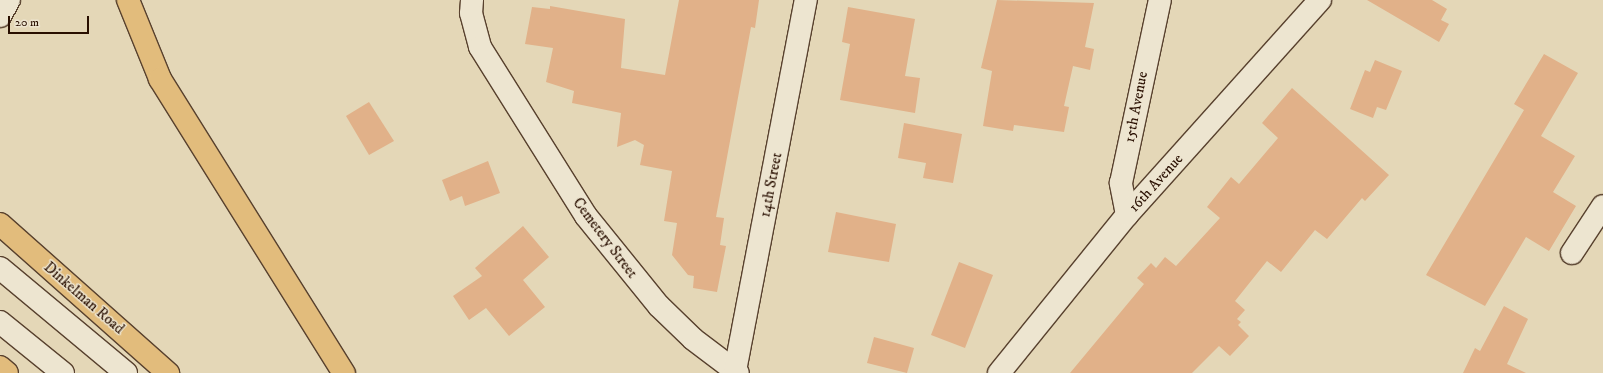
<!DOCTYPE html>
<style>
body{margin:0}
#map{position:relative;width:1603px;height:373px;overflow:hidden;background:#e4d7b7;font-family:"IM FELL DW Pica",serif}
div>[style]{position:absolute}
.building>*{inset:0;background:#e1b189}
.roads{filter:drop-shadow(1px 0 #58412e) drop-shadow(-1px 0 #58412e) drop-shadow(0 1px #58412e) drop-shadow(0 -1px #58412e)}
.minor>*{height:22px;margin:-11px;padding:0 11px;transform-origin:11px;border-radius:11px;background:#ede5d0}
.major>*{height:22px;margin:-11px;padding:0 11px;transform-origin:11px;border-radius:11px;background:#e2bc7c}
span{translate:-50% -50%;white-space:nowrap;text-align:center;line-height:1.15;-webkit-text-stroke:3px #ede5d0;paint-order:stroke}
.street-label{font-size:15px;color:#290f00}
.scale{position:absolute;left:8px;top:16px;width:81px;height:18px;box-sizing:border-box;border:2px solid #290f00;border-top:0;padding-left:5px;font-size:12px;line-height:14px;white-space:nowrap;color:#290f00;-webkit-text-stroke:3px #ede5d0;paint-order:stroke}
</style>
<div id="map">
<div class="building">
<div style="clip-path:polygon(679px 0,759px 0,755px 28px,751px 27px,716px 217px,724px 218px,720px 245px,726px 246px,717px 292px,693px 288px,694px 276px,688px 275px,672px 255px,677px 223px,664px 221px,672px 171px,640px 165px,644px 145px,635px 140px,617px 147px,621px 113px,572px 103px,574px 91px,546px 82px,553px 48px,525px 44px,532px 7px,550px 9px,550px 6px,625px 19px,621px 68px,665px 75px)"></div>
<div style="clip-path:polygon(997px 0,1094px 3px,1085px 47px,1094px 49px,1090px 70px,1073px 66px,1064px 106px,1069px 107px,1064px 132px,1014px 125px,1013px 131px,983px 126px,992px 71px,981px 68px)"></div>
<div style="clip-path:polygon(1367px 0,1432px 0,1447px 9px,1441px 20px,1449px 24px,1439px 42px)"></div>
<div style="clip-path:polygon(848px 7px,915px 19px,905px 76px,920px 78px,915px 113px,840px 100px,850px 44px,842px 42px)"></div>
<div style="clip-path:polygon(1544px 54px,1578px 73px,1541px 136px,1575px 156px,1553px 192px,1576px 206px,1549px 251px,1526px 237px,1485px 306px,1426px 275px,1524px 110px,1514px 104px)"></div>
<div style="clip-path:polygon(1375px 60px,1402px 71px,1386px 110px,1377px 107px,1373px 118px,1350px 109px,1365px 70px,1370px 72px)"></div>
<div style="clip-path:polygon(1292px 88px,1389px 175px,1365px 201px,1362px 198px,1327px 239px,1315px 230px,1281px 272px,1267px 261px,1235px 301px,1245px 310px,1237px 319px,1241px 322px,1238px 325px,1249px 336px,1230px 356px,1219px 346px,1192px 373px,1070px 373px,1144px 284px,1137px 278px,1151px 263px,1156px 268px,1165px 257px,1176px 266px,1220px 218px,1207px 207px,1231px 177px,1239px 184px,1278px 138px,1262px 123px)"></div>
<div style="clip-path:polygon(369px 102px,394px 141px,369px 155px,346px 116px)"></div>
<div style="clip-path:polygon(904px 123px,962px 134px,953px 183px,923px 178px,926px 163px,898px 158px)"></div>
<div style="clip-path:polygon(488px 161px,500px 193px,465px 206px,462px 196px,450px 201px,442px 180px)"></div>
<div style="clip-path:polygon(836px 212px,896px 224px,889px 262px,828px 252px)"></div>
<div style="clip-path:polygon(523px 226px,549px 257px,523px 280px,545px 307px,509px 336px,486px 308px,469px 320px,453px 296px,482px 276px,475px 268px)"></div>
<div style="clip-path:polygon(959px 262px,993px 275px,965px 348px,931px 335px)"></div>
<div style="clip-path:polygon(1504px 306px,1528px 319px,1507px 364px,1526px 373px,1463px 373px,1475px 348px,1480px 351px)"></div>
<div style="clip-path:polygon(874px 337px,914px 348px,907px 373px,867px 363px)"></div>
</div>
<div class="roads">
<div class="minor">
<div style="left:472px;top:0;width:13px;rotate:94deg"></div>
<div style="left:471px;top:13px;width:35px;rotate:75deg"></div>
<div style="left:480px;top:47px;width:199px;rotate:57.9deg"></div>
<div style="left:586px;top:216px;width:116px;rotate:51deg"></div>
<div style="left:659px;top:306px;width:47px;rotate:44.1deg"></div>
<div style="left:693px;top:339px;width:56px;rotate:37.1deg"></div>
<div style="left:0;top:16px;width:18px;rotate:-61deg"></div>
<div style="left:1127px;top:215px;width:33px;rotate:-101deg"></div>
<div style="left:1121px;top:183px;width:187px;rotate:-78deg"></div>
<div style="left:1572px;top:253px;width:56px;rotate:-56.6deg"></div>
<div style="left:0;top:268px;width:164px;rotate:39.8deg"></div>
<div style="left:0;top:322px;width:81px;rotate:39deg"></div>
<div style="left:735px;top:371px;width:378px;rotate:-79.2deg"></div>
<div style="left:999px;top:373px;width:203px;rotate:-51deg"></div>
<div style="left:1127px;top:215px;width:289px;rotate:-48.1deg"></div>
</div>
<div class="major">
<div style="left:128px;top:0;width:85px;rotate:67.9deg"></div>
<div style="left:160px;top:79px;width:347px;rotate:58deg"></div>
<div style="left:0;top:224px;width:225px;rotate:41.6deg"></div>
<div style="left:0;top:367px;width:9px;rotate:41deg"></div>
</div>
</div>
<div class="street-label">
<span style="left:1136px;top:107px;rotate:-79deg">15th Avenue</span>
<span style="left:1156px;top:183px;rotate:-48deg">16th Avenue</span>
<span style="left:771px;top:185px;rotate:-79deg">14th Street</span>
<span style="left:605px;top:238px;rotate:53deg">Cemetery Street</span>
<span style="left:84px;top:298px;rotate:41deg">Dinkelman Road</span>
</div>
<div class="scale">20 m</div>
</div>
